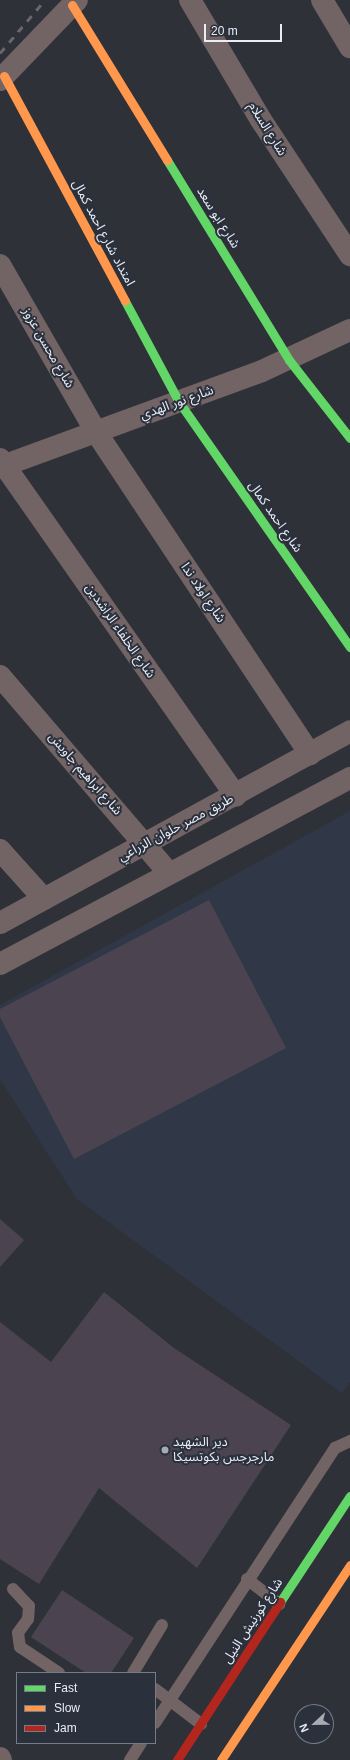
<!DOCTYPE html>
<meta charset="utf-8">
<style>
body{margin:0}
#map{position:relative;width:350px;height:1760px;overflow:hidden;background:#2e3138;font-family:Helvetica,"Noto Sans Arabic",sans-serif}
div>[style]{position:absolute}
.built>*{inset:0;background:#303848}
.building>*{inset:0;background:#4b4450}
.lane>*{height:12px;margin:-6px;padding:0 6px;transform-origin:6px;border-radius:6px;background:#726365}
.street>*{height:22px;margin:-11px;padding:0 11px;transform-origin:11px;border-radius:11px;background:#726365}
.fast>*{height:9px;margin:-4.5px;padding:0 4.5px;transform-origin:4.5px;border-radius:4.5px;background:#63d668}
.slow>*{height:9px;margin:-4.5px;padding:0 4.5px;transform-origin:4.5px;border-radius:4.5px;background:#ff974d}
.jam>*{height:9px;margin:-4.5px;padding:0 4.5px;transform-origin:4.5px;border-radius:4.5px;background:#b3261e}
.rail>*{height:3px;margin-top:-1.5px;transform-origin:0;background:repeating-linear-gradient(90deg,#6a666b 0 7px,transparent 0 14px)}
.dots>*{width:11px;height:11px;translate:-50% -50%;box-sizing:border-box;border:2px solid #2a303c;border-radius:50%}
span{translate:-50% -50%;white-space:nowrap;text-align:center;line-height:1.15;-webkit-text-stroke:4px #2a303c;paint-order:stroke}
.street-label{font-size:13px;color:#e9edf5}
.poi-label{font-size:13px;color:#e9edf5}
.left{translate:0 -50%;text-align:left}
.legend{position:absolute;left:16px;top:1672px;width:140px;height:72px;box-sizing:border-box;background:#2a303c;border:1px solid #767c86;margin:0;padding:5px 7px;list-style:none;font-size:12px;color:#e9edf5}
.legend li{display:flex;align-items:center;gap:8px;height:20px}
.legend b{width:20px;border:1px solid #767c86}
.north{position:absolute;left:294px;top:1704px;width:40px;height:40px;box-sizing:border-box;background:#2a303c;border:1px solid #767c86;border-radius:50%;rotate:248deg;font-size:11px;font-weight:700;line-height:16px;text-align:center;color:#e9edf5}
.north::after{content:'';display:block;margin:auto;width:14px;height:18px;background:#a8abb3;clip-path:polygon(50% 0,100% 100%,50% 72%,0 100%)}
.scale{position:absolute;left:204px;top:24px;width:78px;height:18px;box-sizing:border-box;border:2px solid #e9edf5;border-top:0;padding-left:5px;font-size:12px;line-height:14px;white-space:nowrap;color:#e9edf5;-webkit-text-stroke:3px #2a303c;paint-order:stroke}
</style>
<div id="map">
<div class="built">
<div style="clip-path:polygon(350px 811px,350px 1382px,342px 1393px,77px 1199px,0 1079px,0 1005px)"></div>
</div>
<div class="building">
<div style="clip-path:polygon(209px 900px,286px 1048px,74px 1159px,0 1017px,0 1009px)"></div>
<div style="clip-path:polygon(0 1219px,24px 1240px,0 1267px)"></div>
<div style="clip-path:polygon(104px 1292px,174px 1348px,291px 1425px,197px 1568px,99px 1488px,39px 1584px,0 1559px,0 1322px,51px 1362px)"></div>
<div style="clip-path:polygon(62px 1590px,134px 1638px,111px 1673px,86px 1673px,31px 1637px)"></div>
</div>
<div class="lane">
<div style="left:247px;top:1579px;width:41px;rotate:38deg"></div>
<div style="left:13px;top:1589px;width:23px;rotate:47deg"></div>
<div style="left:29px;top:1606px;width:13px;rotate:94deg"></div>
<div style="left:28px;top:1619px;width:17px;rotate:126deg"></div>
<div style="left:18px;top:1633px;width:14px;rotate:82deg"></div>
<div style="left:20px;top:1647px;width:47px;rotate:33.7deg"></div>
<div style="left:133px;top:1673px;width:56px;rotate:-58.9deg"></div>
<div style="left:155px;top:1689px;width:58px;rotate:37.3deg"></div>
<div style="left:155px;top:1723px;width:329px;rotate:-56.8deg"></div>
<div style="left:335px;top:1448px;width:17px;rotate:-25deg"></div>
<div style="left:130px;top:1760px;width:20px;rotate:-57deg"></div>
</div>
<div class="street">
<div style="left:190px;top:0;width:139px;rotate:59.4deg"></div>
<div style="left:261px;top:120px;width:162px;rotate:56.6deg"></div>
<div style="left:322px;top:0;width:55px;rotate:59.2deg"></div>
<div style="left:0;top:80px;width:111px;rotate:-46.1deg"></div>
<div style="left:0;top:265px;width:193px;rotate:60.1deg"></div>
<div style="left:96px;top:432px;width:387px;rotate:56.4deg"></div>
<div style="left:0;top:459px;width:411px;rotate:55deg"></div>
<div style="left:0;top:467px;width:279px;rotate:-20.1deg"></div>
<div style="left:262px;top:371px;width:97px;rotate:-25deg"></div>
<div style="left:0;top:676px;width:260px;rotate:49.4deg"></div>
<div style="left:0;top:850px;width:66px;rotate:48.1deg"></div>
<div style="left:0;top:923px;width:399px;rotate:-28.7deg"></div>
<div style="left:0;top:964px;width:396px;rotate:-28deg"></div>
<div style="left:0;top:1758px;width:2px;rotate:63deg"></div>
</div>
<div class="fast">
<div style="left:167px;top:160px;width:234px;rotate:58.6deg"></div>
<div style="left:289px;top:360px;width:99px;rotate:52deg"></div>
<div style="left:125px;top:301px;width:115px;rotate:61.9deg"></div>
<div style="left:179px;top:402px;width:299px;rotate:55.1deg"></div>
<div style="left:280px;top:1602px;width:127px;rotate:-56.6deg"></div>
</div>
<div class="slow">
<div style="left:72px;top:5px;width:182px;rotate:58.5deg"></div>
<div style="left:4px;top:76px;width:255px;rotate:61.7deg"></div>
<div style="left:221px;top:1760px;width:234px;rotate:-56.5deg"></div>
</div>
<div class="jam">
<div style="left:177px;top:1760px;width:189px;rotate:-56.9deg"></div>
</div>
<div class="rail">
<div style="left:0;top:53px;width:70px;rotate:-49.7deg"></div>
</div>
<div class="dots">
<div style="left:165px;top:1450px;background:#a8abb3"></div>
</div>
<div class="street-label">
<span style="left:267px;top:129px;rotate:58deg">شارع السلام</span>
<span style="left:218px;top:218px;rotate:58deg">شارع ابو سعد</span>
<span style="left:103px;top:233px;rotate:62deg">امتداد شارع احمد كمال</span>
<span style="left:48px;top:348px;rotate:60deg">شارع محسن عزوز</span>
<span style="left:177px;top:403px;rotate:-20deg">شارع نور الهدي</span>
<span style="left:275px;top:517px;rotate:55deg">شارع احمد كمال</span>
<span style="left:203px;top:593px;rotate:56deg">شارع اولاد ندا</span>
<span style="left:120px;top:631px;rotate:55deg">شارع الخلفاء الراشدين</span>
<span style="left:85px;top:774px;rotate:49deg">شارع ابراهيم جاويش</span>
<span style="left:176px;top:828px;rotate:-28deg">طريق مصر حلوان الزراعي</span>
<span style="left:253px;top:1621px;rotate:-57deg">شارع كورنيش النيل</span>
</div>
<div class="poi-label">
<span class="left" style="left:173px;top:1450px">دير الشهيد<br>مارجرجس بكوتسيكا</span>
</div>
<ul class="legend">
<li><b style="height:5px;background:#63d668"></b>Fast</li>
<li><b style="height:5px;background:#ff974d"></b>Slow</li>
<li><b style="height:5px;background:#b3261e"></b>Jam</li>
</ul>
<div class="north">N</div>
<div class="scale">20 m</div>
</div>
